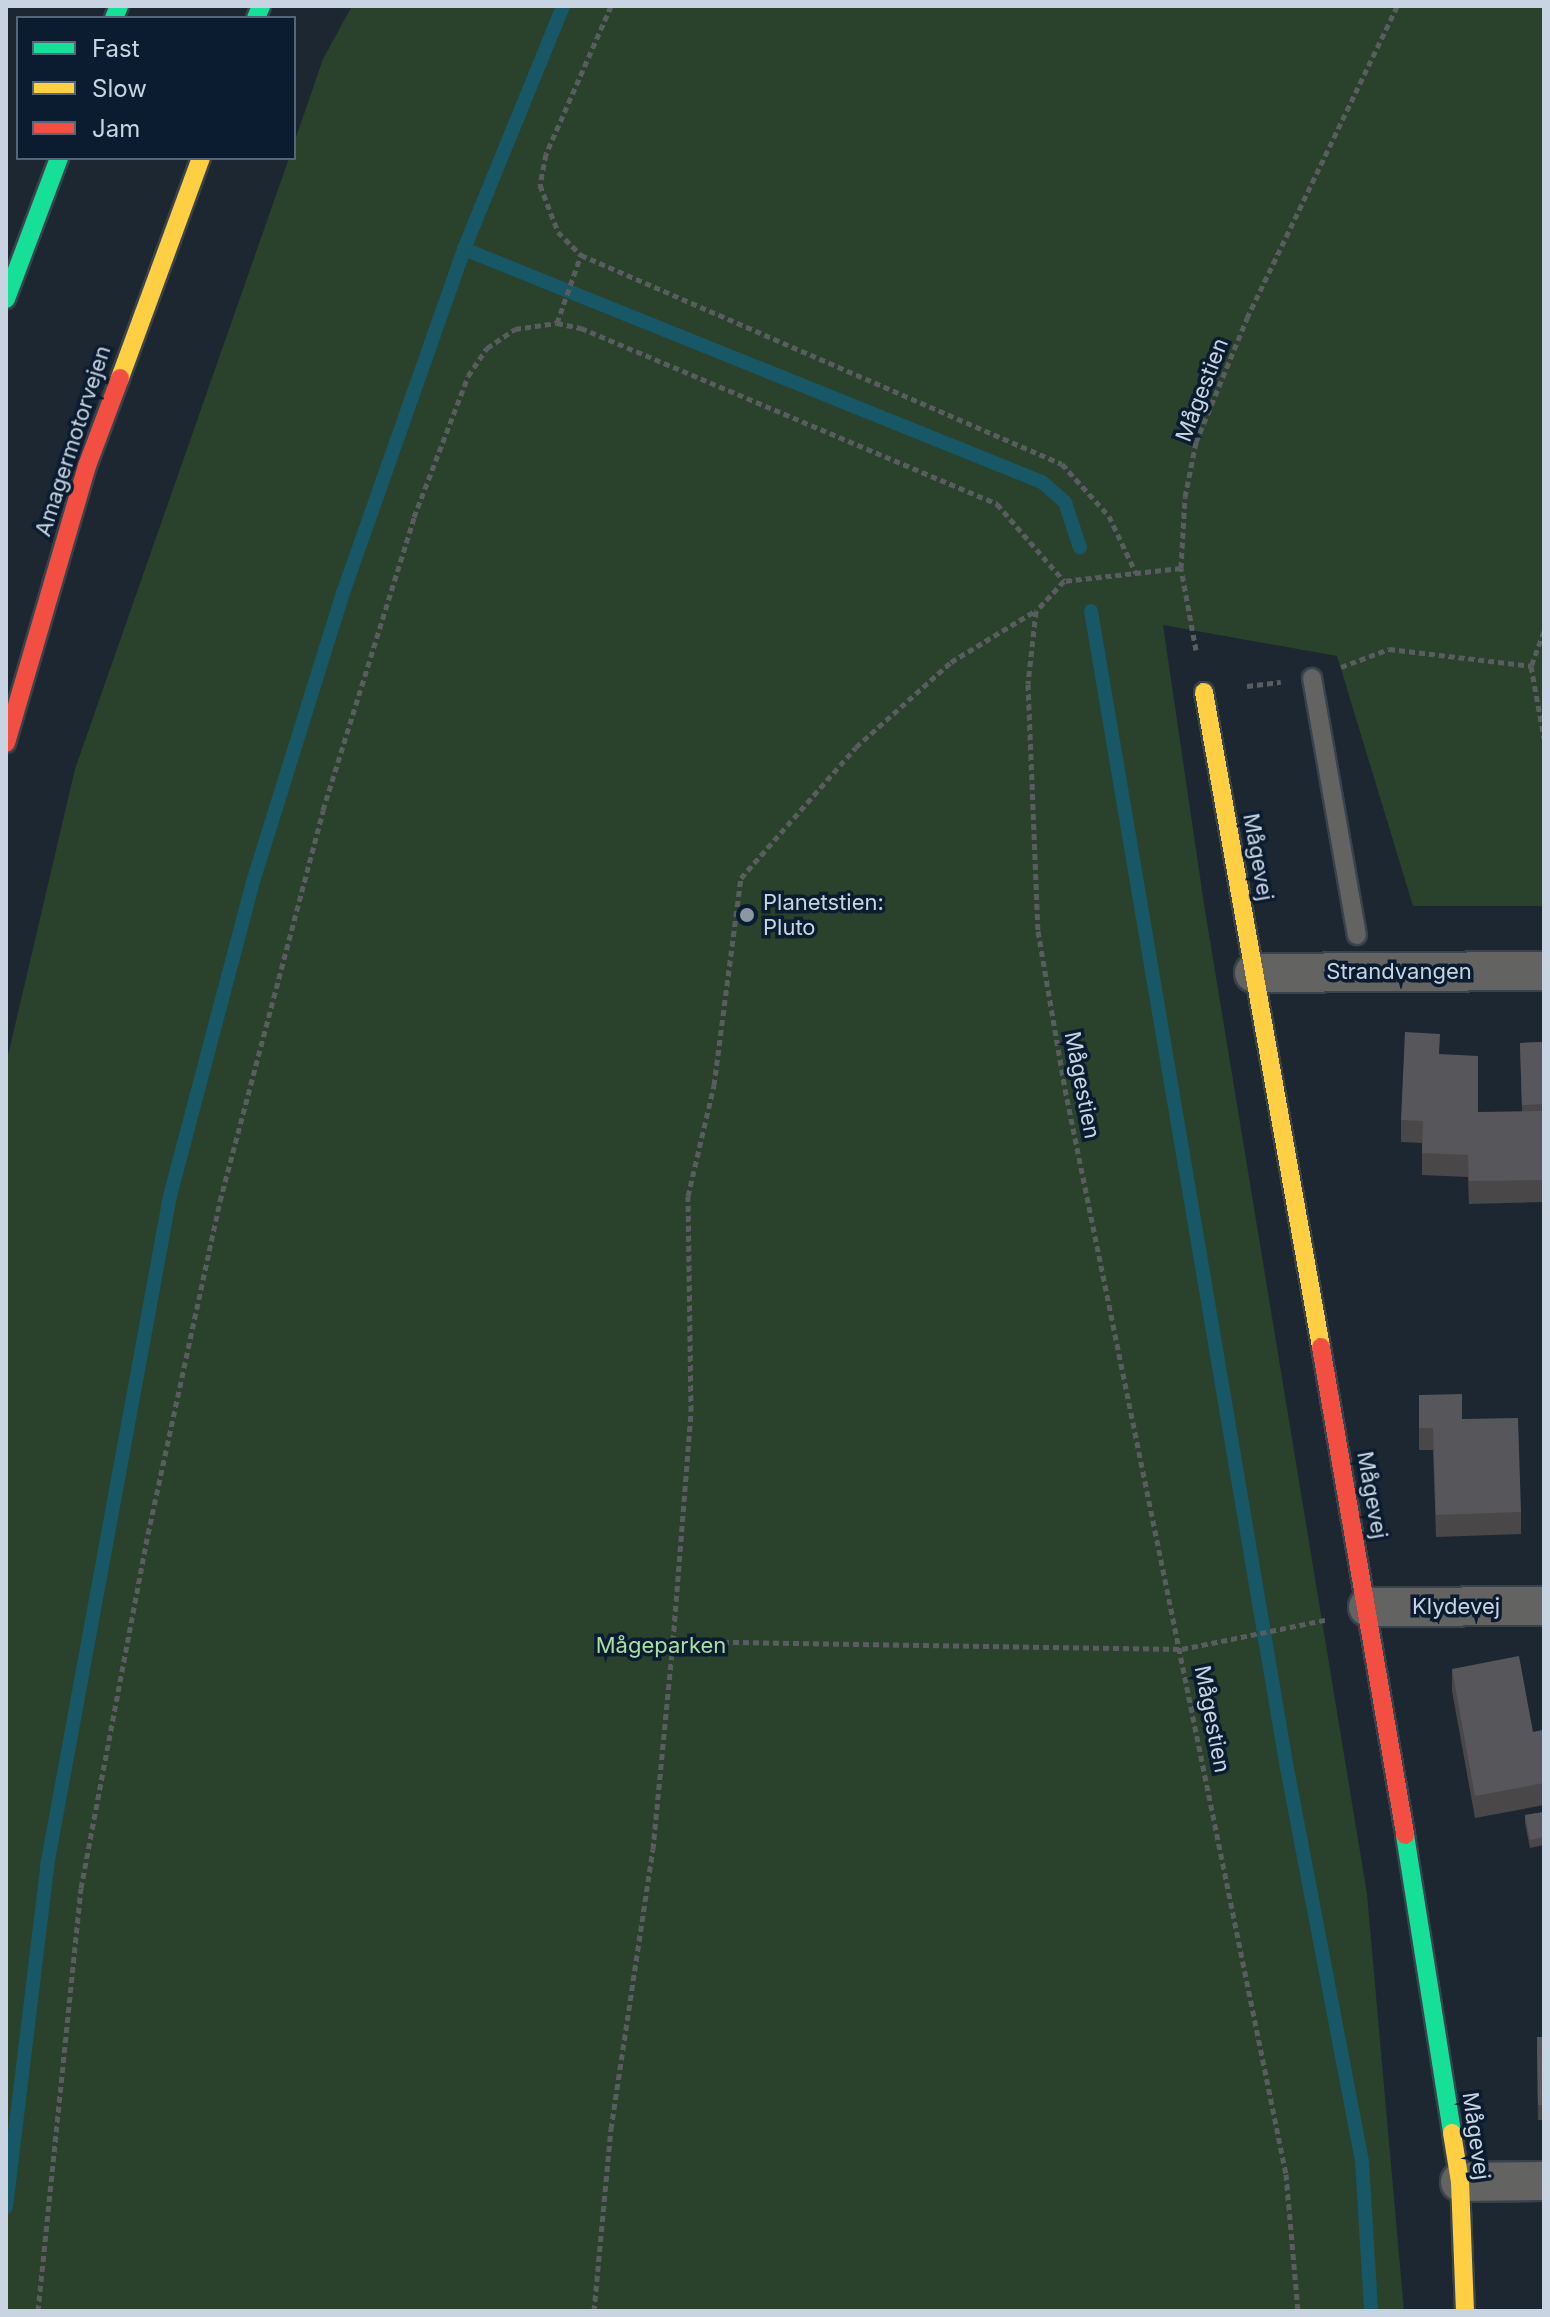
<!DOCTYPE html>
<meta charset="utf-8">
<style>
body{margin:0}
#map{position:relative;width:1550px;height:2317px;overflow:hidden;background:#1c2732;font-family:Inter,sans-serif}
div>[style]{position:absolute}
.green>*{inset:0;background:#2a412b}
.stream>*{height:14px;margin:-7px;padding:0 7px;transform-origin:7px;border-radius:7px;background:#175766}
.path>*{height:5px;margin-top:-2.5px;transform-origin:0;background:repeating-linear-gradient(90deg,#595d60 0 6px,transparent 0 10px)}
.roads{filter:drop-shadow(2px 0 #39434c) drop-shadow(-2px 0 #39434c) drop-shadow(0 2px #39434c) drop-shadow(0 -2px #39434c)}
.lane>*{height:18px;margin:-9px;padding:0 9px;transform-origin:9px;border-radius:9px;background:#636362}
.street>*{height:38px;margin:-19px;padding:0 19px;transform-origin:19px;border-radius:19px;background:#636362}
.fast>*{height:18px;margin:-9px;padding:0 9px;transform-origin:9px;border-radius:9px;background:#16e098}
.slow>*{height:18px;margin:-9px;padding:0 9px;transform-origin:9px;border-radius:9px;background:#ffcf43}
.jam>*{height:18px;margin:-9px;padding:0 9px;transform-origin:9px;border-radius:9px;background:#f24e42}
.wall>*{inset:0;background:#4a4749}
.building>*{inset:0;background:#57565a}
.dots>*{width:22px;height:22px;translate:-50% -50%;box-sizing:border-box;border:4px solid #0b1c30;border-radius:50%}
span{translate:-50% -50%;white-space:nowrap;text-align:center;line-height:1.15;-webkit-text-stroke:7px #0b1c30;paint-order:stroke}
.street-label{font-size:22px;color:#c9d4e2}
.poi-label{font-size:22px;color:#c9d4e2}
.left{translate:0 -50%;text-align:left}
.park-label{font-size:22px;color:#a8dfa2}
.frame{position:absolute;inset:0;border:8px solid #c9d4e2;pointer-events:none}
.legend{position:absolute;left:16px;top:16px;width:280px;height:144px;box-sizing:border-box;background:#0b1c30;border:2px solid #576677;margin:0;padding:10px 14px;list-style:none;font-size:24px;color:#c9d4e2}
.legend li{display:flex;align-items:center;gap:16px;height:40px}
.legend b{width:40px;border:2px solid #576677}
</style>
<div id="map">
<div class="green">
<div style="clip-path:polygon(352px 6px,1544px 6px,1544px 906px,1413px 906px,1337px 656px,1163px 625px,1204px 904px,1367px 1894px,1404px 2311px,6px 2311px,6px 1064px,75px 769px,289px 158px,294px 158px,294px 143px,323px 59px)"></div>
</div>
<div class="stream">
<div style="left:464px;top:249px;width:623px;rotate:21.96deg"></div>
<div style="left:1042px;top:482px;width:30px;rotate:41deg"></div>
<div style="left:1065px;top:502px;width:48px;rotate:71.9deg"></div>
<div style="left:1091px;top:611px;width:1168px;rotate:80.39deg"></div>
<div style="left:1286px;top:1763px;width:406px;rotate:79.2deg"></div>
<div style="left:1362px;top:2162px;width:149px;rotate:86.5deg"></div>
<div style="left:6px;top:2207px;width:343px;rotate:-83.1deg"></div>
<div style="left:47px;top:1866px;width:681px;rotate:-79.6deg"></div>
<div style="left:170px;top:1196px;width:322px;rotate:-75.2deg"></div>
<div style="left:252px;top:885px;width:306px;rotate:-72.7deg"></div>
<div style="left:343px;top:593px;width:365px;rotate:-70.6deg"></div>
<div style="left:464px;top:249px;width:262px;rotate:-67.8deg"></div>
</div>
<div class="path">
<div style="left:611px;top:6px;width:162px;rotate:113.7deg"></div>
<div style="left:546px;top:154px;width:32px;rotate:101deg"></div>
<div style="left:540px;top:185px;width:50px;rotate:69deg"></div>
<div style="left:558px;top:232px;width:33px;rotate:45deg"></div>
<div style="left:581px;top:255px;width:524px;rotate:23.49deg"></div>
<div style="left:1062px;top:464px;width:70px;rotate:47.9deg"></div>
<div style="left:1109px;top:516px;width:63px;rotate:64.7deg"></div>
<div style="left:557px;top:323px;width:72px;rotate:-70.6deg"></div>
<div style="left:1181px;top:568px;width:118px;rotate:173.7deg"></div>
<div style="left:1064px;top:581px;width:41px;rotate:133deg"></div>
<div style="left:1036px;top:611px;width:73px;rotate:96.3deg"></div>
<div style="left:1028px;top:684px;width:247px;rotate:87.7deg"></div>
<div style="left:1038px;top:931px;width:160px;rotate:80.3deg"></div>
<div style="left:1065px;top:1089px;width:1107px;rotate:78.49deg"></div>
<div style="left:1286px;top:2174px;width:138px;rotate:85deg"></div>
<div style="left:1544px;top:631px;width:37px;rotate:110deg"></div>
<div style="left:1531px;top:666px;width:73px;rotate:79.8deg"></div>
<div style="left:1196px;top:650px;width:83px;rotate:-100.4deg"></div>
<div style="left:1181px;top:568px;width:71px;rotate:-86.8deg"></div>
<div style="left:1185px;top:497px;width:56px;rotate:-78.7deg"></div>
<div style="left:1196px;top:442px;width:134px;rotate:-67.6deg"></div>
<div style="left:1247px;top:318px;width:346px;rotate:-64.3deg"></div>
<div style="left:1341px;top:667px;width:51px;rotate:-20.6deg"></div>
<div style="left:1389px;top:649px;width:143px;rotate:6.8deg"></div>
<div style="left:1247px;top:686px;width:34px;rotate:-7deg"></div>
<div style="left:673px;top:1641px;width:509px;rotate:0.9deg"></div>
<div style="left:1182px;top:1649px;width:146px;rotate:-11.5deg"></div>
<div style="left:38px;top:2311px;width:425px;rotate:-84.2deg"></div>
<div style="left:81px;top:1888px;width:360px;rotate:-79.3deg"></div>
<div style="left:148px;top:1534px;width:341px;rotate:-77.8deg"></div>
<div style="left:220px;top:1201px;width:404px;rotate:-75.2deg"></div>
<div style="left:323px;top:810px;width:307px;rotate:-72.7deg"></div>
<div style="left:414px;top:517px;width:151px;rotate:-69deg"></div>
<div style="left:468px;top:376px;width:34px;rotate:-56deg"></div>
<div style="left:487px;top:348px;width:34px;rotate:-34deg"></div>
<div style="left:515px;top:329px;width:42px;rotate:-8.1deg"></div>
<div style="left:557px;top:323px;width:25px;rotate:12deg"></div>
<div style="left:581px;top:328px;width:452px;rotate:22.9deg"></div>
<div style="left:997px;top:504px;width:102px;rotate:49deg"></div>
<div style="left:594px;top:2311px;width:183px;rotate:-84.7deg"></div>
<div style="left:611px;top:2129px;width:283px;rotate:-81.5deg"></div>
<div style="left:653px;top:1849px;width:209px;rotate:-84.5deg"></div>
<div style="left:673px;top:1641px;width:231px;rotate:-85.5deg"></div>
<div style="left:691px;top:1411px;width:215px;rotate:-90.8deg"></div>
<div style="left:688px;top:1196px;width:114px;rotate:-76.8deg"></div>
<div style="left:714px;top:1085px;width:209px;rotate:-82.6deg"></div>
<div style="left:741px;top:878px;width:174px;rotate:-48.7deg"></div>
<div style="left:856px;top:747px;width:127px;rotate:-41.8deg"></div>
<div style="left:951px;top:662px;width:98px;rotate:-31.3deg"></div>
</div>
<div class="roads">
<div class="lane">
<div style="left:1312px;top:678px;width:261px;rotate:80.1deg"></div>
</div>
<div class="street">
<div style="left:1254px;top:973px;width:290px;rotate:-0.4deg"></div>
<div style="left:1368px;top:1607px;width:176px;rotate:-0.3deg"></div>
<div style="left:1460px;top:2182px;width:84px;rotate:-0.7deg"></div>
</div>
<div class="fast">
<div style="left:114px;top:18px;width:13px;rotate:-67deg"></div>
<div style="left:256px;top:18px;width:13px;rotate:-67deg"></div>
<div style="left:6px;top:299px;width:151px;rotate:-69.4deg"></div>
<div style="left:1405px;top:1835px;width:302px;rotate:81deg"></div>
</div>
<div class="slow">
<div style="left:120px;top:378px;width:234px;rotate:-69.8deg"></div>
<div style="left:1204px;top:692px;width:665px;rotate:79.87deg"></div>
<div style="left:1452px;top:2133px;width:50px;rotate:80.7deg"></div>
<div style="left:1460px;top:2182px;width:129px;rotate:87.8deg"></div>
</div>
<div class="jam">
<div style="left:6px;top:743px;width:289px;rotate:-73.7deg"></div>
<div style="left:87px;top:466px;width:94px;rotate:-69.4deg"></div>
<div style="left:1321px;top:1347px;width:495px;rotate:80.2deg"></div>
</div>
</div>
<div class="wall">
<div style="clip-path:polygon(1544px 1042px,1544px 1202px,1469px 1204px,1468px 1177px,1422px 1175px,1422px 1143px,1401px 1142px,1401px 1120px,1440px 1054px,1478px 1112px,1522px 1112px,1520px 1043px)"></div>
<div style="clip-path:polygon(1419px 1395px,1462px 1419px,1521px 1512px,1521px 1534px,1436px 1537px,1433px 1450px,1419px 1450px)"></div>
<div style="clip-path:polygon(1452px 1669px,1533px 1732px,1544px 1730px,1544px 1805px,1475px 1818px,1452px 1691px)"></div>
<div style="clip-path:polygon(1544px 1812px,1544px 1845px,1530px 1848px,1525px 1823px,1525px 1815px)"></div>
<div style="clip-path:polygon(1537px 2037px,1544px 2037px,1544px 2120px,1538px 2120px)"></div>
</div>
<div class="building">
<div style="clip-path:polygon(1405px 1032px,1440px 1034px,1439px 1054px,1478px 1056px,1478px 1112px,1544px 1111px,1544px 1180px,1469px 1181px,1468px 1155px,1422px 1153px,1423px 1121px,1401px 1120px)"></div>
<div style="clip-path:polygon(1544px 1042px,1544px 1104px,1522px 1105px,1520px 1043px)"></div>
<div style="clip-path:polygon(1462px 1394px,1462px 1419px,1518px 1418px,1521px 1512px,1436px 1515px,1433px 1428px,1419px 1428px,1419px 1395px)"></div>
<div style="clip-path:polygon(1519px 1656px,1533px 1732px,1544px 1730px,1544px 1783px,1475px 1796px,1452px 1669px)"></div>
<div style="clip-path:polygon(1544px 1812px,1544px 1837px,1530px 1840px,1525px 1815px)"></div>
<div style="clip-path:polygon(1537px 2037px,1544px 2037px,1544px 2105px,1538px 2105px)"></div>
</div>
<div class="dots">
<div style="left:747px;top:915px;background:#8c97a4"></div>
</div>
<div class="street-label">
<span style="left:1202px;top:390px;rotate:-69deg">Mågestien</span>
<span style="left:73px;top:441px;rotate:-72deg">Amagermotorvejen</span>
<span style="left:1258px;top:857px;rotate:80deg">Mågevej</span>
<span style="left:1399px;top:972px">Strandvangen</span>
<span style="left:1082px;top:1085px;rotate:79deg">Mågestien</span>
<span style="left:1372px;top:1495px;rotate:80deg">Mågevej</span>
<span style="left:1456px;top:1607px">Klydevej</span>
<span style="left:1212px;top:1719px;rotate:79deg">Mågestien</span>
<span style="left:1476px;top:2136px;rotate:82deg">Mågevej</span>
</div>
<div class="poi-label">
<span class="left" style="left:763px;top:915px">Planetstien:<br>Pluto</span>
</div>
<div class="park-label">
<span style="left:661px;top:1646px">Mågeparken</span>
</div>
<div class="frame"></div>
<ul class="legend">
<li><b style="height:10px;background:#16e098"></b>Fast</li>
<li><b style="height:10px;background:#ffcf43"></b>Slow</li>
<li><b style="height:10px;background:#f24e42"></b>Jam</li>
</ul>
</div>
